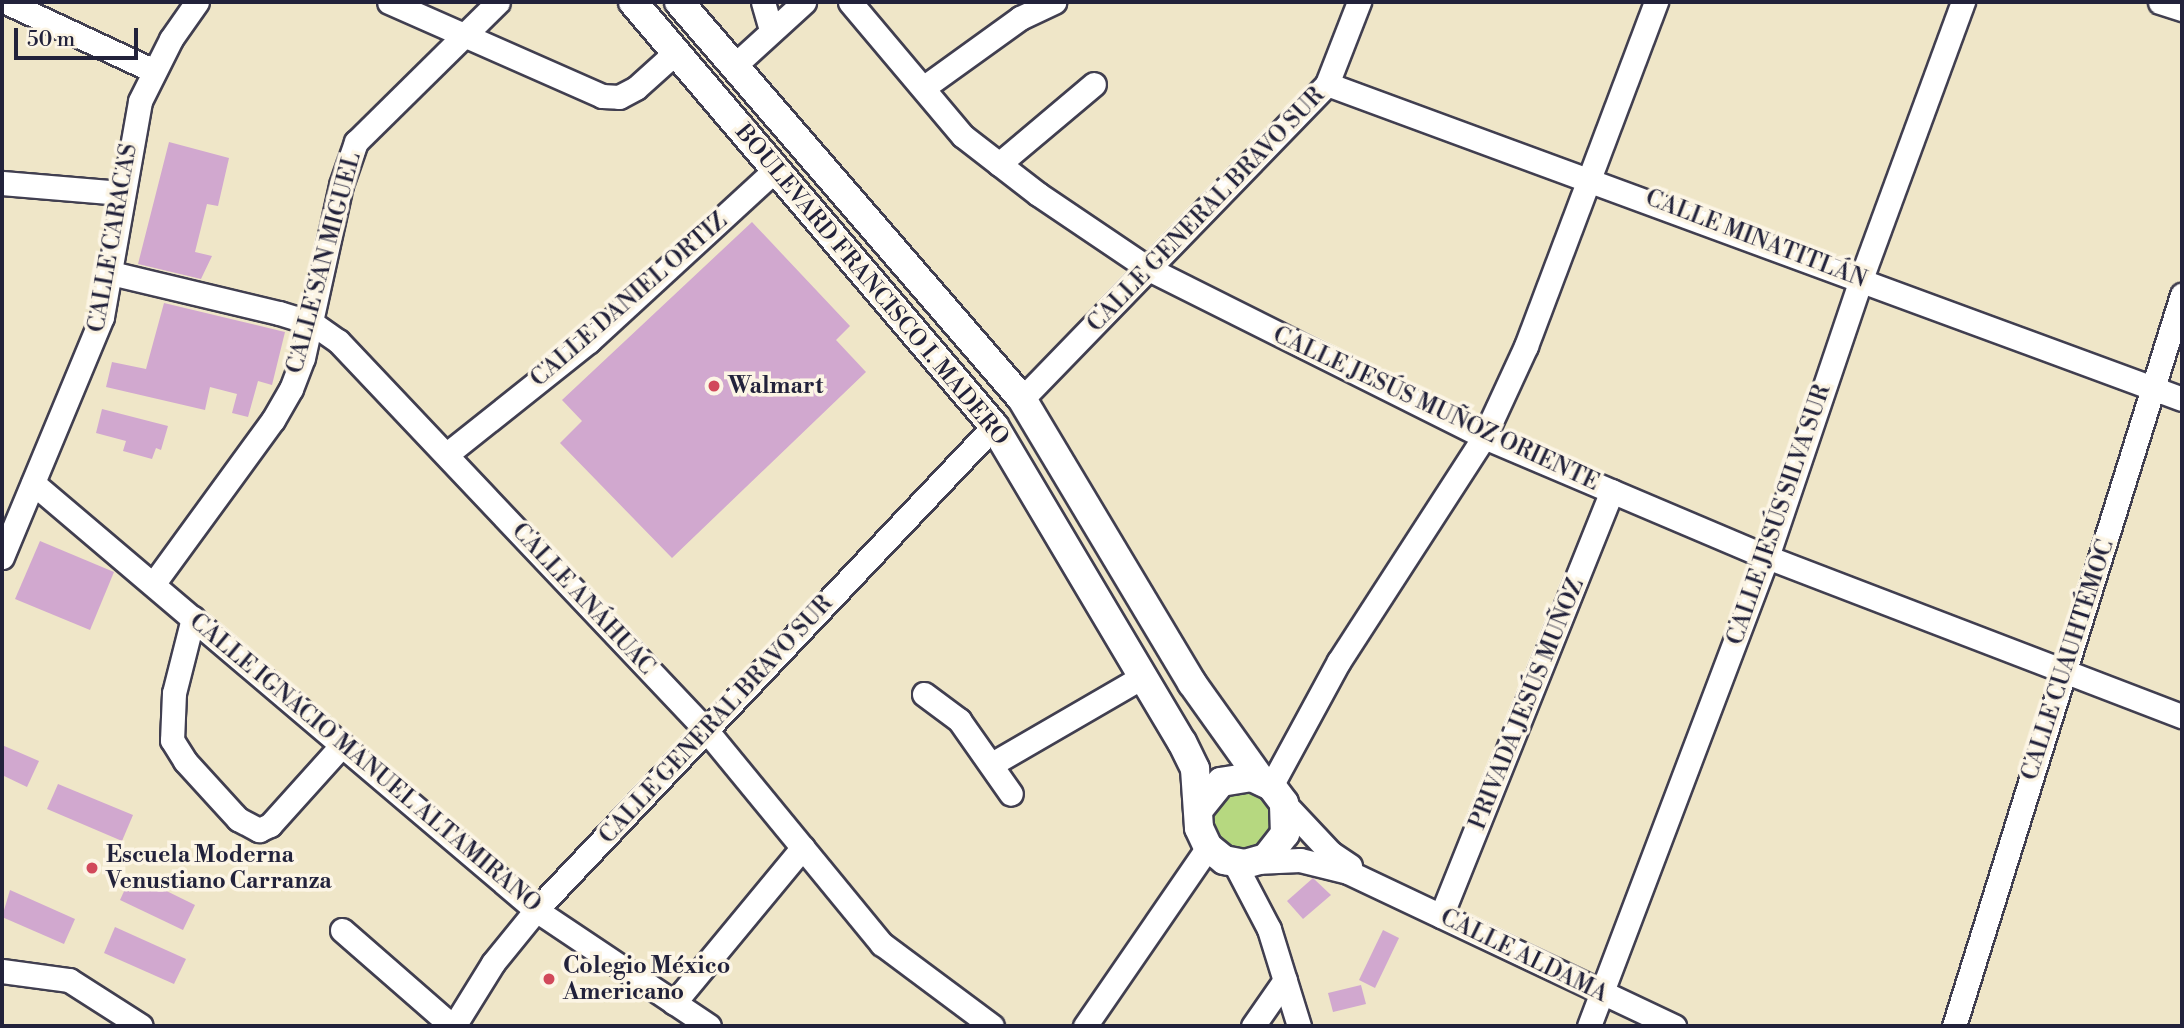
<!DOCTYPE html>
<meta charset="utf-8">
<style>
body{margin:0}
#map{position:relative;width:2184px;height:1028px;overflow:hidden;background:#efe6c8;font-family:"Libre Bodoni",serif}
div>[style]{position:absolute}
.green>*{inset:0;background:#b6d880}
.round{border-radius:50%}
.building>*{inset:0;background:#d1a8cf}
.roads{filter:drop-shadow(2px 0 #413f50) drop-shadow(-2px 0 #413f50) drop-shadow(0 2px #413f50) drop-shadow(0 -2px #413f50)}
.minor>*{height:23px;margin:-11.5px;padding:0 11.5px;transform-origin:11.5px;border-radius:11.5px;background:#fff}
.major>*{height:28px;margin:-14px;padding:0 14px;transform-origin:14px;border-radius:14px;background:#fff}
.dots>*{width:19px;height:19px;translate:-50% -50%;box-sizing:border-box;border:4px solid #fcf5e5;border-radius:50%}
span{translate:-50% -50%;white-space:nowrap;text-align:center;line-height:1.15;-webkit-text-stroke:7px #fcf5e5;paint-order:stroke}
.street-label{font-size:23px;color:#22223b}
.poi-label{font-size:23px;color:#22223b;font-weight:700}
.left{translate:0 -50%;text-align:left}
.frame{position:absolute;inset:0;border:4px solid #22223b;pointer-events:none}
.scale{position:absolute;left:14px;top:28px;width:124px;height:32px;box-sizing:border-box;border:4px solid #22223b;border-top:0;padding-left:9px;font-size:21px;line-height:24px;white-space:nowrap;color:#22223b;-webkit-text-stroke:5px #fcf5e5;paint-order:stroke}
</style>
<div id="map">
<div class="green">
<div class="round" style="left:1209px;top:789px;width:62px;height:62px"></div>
</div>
<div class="building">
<div style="clip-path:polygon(169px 142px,229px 158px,218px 206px,207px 204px,195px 252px,212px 256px,201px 279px,138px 264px)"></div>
<div style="clip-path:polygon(752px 222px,850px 326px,836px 340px,866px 372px,672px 558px,560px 443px,582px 421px,562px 400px)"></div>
<div style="clip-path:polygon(164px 303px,285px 332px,272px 385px,258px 381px,248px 417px,232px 413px,237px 394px,210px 387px,205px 410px,106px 387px,112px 362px,146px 369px)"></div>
<div style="clip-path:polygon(102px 409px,168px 426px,161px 450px,156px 448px,152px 459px,123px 451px,126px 441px,96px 433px)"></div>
<div style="clip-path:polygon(40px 541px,114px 572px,90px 630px,15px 599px)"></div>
<div style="clip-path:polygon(2px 745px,39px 761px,27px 787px,2px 775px)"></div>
<div style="clip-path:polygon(58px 784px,133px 815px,122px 841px,47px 809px)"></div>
<div style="clip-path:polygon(132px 874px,195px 905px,183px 930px,120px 900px)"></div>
<div style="clip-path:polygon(1313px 878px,1331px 895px,1303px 919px,1287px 901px)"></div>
<div style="clip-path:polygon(10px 890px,75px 919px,64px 944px,2px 917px)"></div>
<div style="clip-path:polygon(115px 927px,186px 959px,174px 984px,104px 953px)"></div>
<div style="clip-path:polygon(1383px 930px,1399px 938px,1375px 988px,1359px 980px)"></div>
<div style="clip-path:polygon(1361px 985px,1366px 1004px,1333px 1012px,1328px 993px)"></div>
</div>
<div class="roads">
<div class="minor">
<div style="left:6px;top:2px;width:163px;rotate:25deg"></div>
<div style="left:389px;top:2px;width:233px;rotate:23.8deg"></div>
<div style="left:602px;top:96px;width:17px;rotate:3deg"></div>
<div style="left:619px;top:97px;width:19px;rotate:-28deg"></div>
<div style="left:636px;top:88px;width:54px;rotate:-42deg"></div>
<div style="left:763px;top:2px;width:29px;rotate:74deg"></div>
<div style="left:850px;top:2px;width:175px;rotate:49.9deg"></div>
<div style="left:963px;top:136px;width:95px;rotate:37.7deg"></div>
<div style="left:1038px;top:194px;width:134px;rotate:34deg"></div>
<div style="left:1149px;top:269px;width:375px;rotate:26.6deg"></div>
<div style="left:1484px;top:437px;width:307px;rotate:23deg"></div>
<div style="left:1767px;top:557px;width:444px;rotate:21deg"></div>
<div style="left:2160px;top:2px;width:23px;rotate:18deg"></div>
<div style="left:734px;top:66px;width:95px;rotate:-42.4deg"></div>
<div style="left:1327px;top:84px;width:911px;rotate:20.22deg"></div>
<div style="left:923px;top:88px;width:120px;rotate:-35.8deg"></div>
<div style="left:1020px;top:18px;width:38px;rotate:-25deg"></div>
<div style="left:999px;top:164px;width:124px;rotate:-40.1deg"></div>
<div style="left:2px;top:183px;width:120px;rotate:4.8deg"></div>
<div style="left:111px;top:273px;width:173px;rotate:13.4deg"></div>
<div style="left:279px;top:313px;width:34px;rotate:17deg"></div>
<div style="left:312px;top:323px;width:32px;rotate:35deg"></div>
<div style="left:338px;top:341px;width:535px;rotate:46.59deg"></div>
<div style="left:706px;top:730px;width:277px;rotate:50.6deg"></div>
<div style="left:882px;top:944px;width:137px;rotate:36.7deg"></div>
<div style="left:1022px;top:399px;width:438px;rotate:-45.9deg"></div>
<div style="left:1327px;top:84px;width:88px;rotate:-68.7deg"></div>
<div style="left:447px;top:454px;width:181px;rotate:-38.5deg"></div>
<div style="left:589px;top:341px;width:254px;rotate:-42.6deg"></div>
<div style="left:33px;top:483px;width:660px;rotate:40.33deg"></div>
<div style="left:536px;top:910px;width:208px;rotate:33.8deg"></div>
<div style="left:2px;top:557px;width:260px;rotate:-67.4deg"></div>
<div style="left:102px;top:317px;width:219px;rotate:-80deg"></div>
<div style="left:140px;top:101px;width:69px;rotate:-63.4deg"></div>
<div style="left:171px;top:39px;width:45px;rotate:-54.9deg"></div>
<div style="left:154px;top:583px;width:202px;rotate:-53.9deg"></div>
<div style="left:273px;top:420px;width:36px;rotate:-60deg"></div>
<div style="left:291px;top:389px;width:33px;rotate:-69deg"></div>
<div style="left:303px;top:358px;width:177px;rotate:-77.6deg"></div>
<div style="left:341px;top:185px;width:46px;rotate:-70.8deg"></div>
<div style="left:356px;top:142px;width:199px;rotate:-44.6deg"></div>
<div style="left:193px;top:618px;width:77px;rotate:104.2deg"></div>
<div style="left:174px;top:693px;width:47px;rotate:92.4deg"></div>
<div style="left:172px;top:740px;width:25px;rotate:58deg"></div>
<div style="left:185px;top:761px;width:79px;rotate:47.6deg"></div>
<div style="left:238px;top:819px;width:24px;rotate:28deg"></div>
<div style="left:259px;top:830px;width:12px;rotate:-24deg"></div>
<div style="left:270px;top:825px;width:108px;rotate:-48deg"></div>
<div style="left:924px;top:694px;width:44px;rotate:36.6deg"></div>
<div style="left:959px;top:720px;width:90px;rotate:54.9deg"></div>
<div style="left:992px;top:764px;width:176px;rotate:-30.1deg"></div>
<div style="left:1271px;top:786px;width:142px;rotate:-61.5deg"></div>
<div style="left:1339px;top:661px;width:267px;rotate:-57.1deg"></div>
<div style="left:1484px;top:437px;width:100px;rotate:-65.2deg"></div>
<div style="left:1526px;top:346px;width:368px;rotate:-69.3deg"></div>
<div style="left:1284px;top:803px;width:69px;rotate:46.8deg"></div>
<div style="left:1331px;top:853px;width:23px;rotate:34deg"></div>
<div style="left:1256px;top:862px;width:44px;rotate:-2.6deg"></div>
<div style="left:1300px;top:860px;width:49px;rotate:14deg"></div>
<div style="left:1348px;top:872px;width:361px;rotate:25.3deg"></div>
<div style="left:1235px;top:864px;width:73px;rotate:62.4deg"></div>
<div style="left:1269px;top:929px;width:102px;rotate:72.8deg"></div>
<div style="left:1441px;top:916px;width:458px;rotate:-68.1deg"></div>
<div style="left:342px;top:930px;width:146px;rotate:41.1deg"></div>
<div style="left:2px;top:971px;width:68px;rotate:7.7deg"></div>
<div style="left:69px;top:980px;width:85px;rotate:32.6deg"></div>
<div style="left:674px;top:1003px;width:202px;rotate:-50.4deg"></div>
<div style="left:454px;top:1026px;width:74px;rotate:-58.2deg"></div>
<div style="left:493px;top:963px;width:68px;rotate:-50.9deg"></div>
<div style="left:536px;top:910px;width:666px;rotate:-46.58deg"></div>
<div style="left:1085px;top:1026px;width:217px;rotate:-55.5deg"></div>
<div style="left:1253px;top:1026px;width:56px;rotate:-55.2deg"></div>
<div style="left:1589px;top:1026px;width:502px;rotate:-69.22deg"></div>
<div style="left:1767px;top:557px;width:293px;rotate:-71.3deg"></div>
<div style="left:1861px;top:279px;width:295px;rotate:-69.8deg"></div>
<div style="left:1954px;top:1026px;width:766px;rotate:-72.68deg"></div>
</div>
<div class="major">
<div style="left:633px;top:2px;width:557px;rotate:49.59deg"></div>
<div style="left:994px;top:426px;width:368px;rotate:59.3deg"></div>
<div style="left:1182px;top:742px;width:30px;rotate:64deg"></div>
<div style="left:1195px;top:769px;width:59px;rotate:86.1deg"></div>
<div style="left:1199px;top:828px;width:21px;rotate:65deg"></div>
<div style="left:1208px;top:847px;width:21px;rotate:39deg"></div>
<div style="left:1224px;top:860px;width:21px;rotate:11deg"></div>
<div style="left:1245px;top:864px;width:22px;rotate:-16deg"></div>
<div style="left:1266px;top:858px;width:31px;rotate:-52deg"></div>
<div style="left:1285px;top:834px;width:31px;rotate:-92deg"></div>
<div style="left:1284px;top:803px;width:21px;rotate:-127deg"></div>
<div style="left:1271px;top:786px;width:21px;rotate:-155deg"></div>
<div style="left:1252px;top:777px;width:31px;rotate:171deg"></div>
<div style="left:1221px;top:782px;width:32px;rotate:129deg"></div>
<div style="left:679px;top:2px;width:525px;rotate:49.17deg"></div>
<div style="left:1022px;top:399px;width:331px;rotate:59.1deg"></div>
<div style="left:1192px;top:683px;width:120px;rotate:54.5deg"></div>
</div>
</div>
<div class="dots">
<div style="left:714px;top:386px;background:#d1495b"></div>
<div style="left:92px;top:868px;background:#d1495b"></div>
<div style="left:549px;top:979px;background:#d1495b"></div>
</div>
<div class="street-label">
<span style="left:1206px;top:210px;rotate:-46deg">CALLE GENERAL BRAVO SUR</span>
<span style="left:113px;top:238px;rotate:-80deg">CALLE CARACAS</span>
<span style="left:1756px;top:239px;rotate:21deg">CALLE MINATITLÁN</span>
<span style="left:324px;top:263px;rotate:-75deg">CALLE SAN MIGUEL</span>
<span style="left:872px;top:285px;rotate:50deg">BOULEVARD FRANCISCO I. MADERO</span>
<span style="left:629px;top:300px;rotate:-41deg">CALLE DANIEL ORTIZ</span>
<span style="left:1436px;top:409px;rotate:25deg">CALLE JESÚS MUÑOZ ORIENTE</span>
<span style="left:1779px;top:515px;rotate:-71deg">CALLE JESÚS SILVA SUR</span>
<span style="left:583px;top:599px;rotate:47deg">CALLE ANÁHUAC</span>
<span style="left:2068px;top:660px;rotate:-72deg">CALLE CUAUHTÉMOC</span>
<span style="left:1527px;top:704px;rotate:-68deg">PRIVADA JESÚS MUÑOZ</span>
<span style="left:716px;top:720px;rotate:-47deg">CALLE GENERAL BRAVO SUR</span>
<span style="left:365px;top:763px;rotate:40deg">CALLE IGNACIO MANUEL ALTAMIRANO</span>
<span style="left:1524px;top:956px;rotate:26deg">CALLE ALDAMA</span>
</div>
<div class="poi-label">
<span class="left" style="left:728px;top:386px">Walmart</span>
<span class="left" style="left:106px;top:868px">Escuela Moderna<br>Venustiano Carranza</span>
<span class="left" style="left:563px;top:979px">Colegio México<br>Americano</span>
</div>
<div class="frame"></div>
<div class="scale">50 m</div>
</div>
